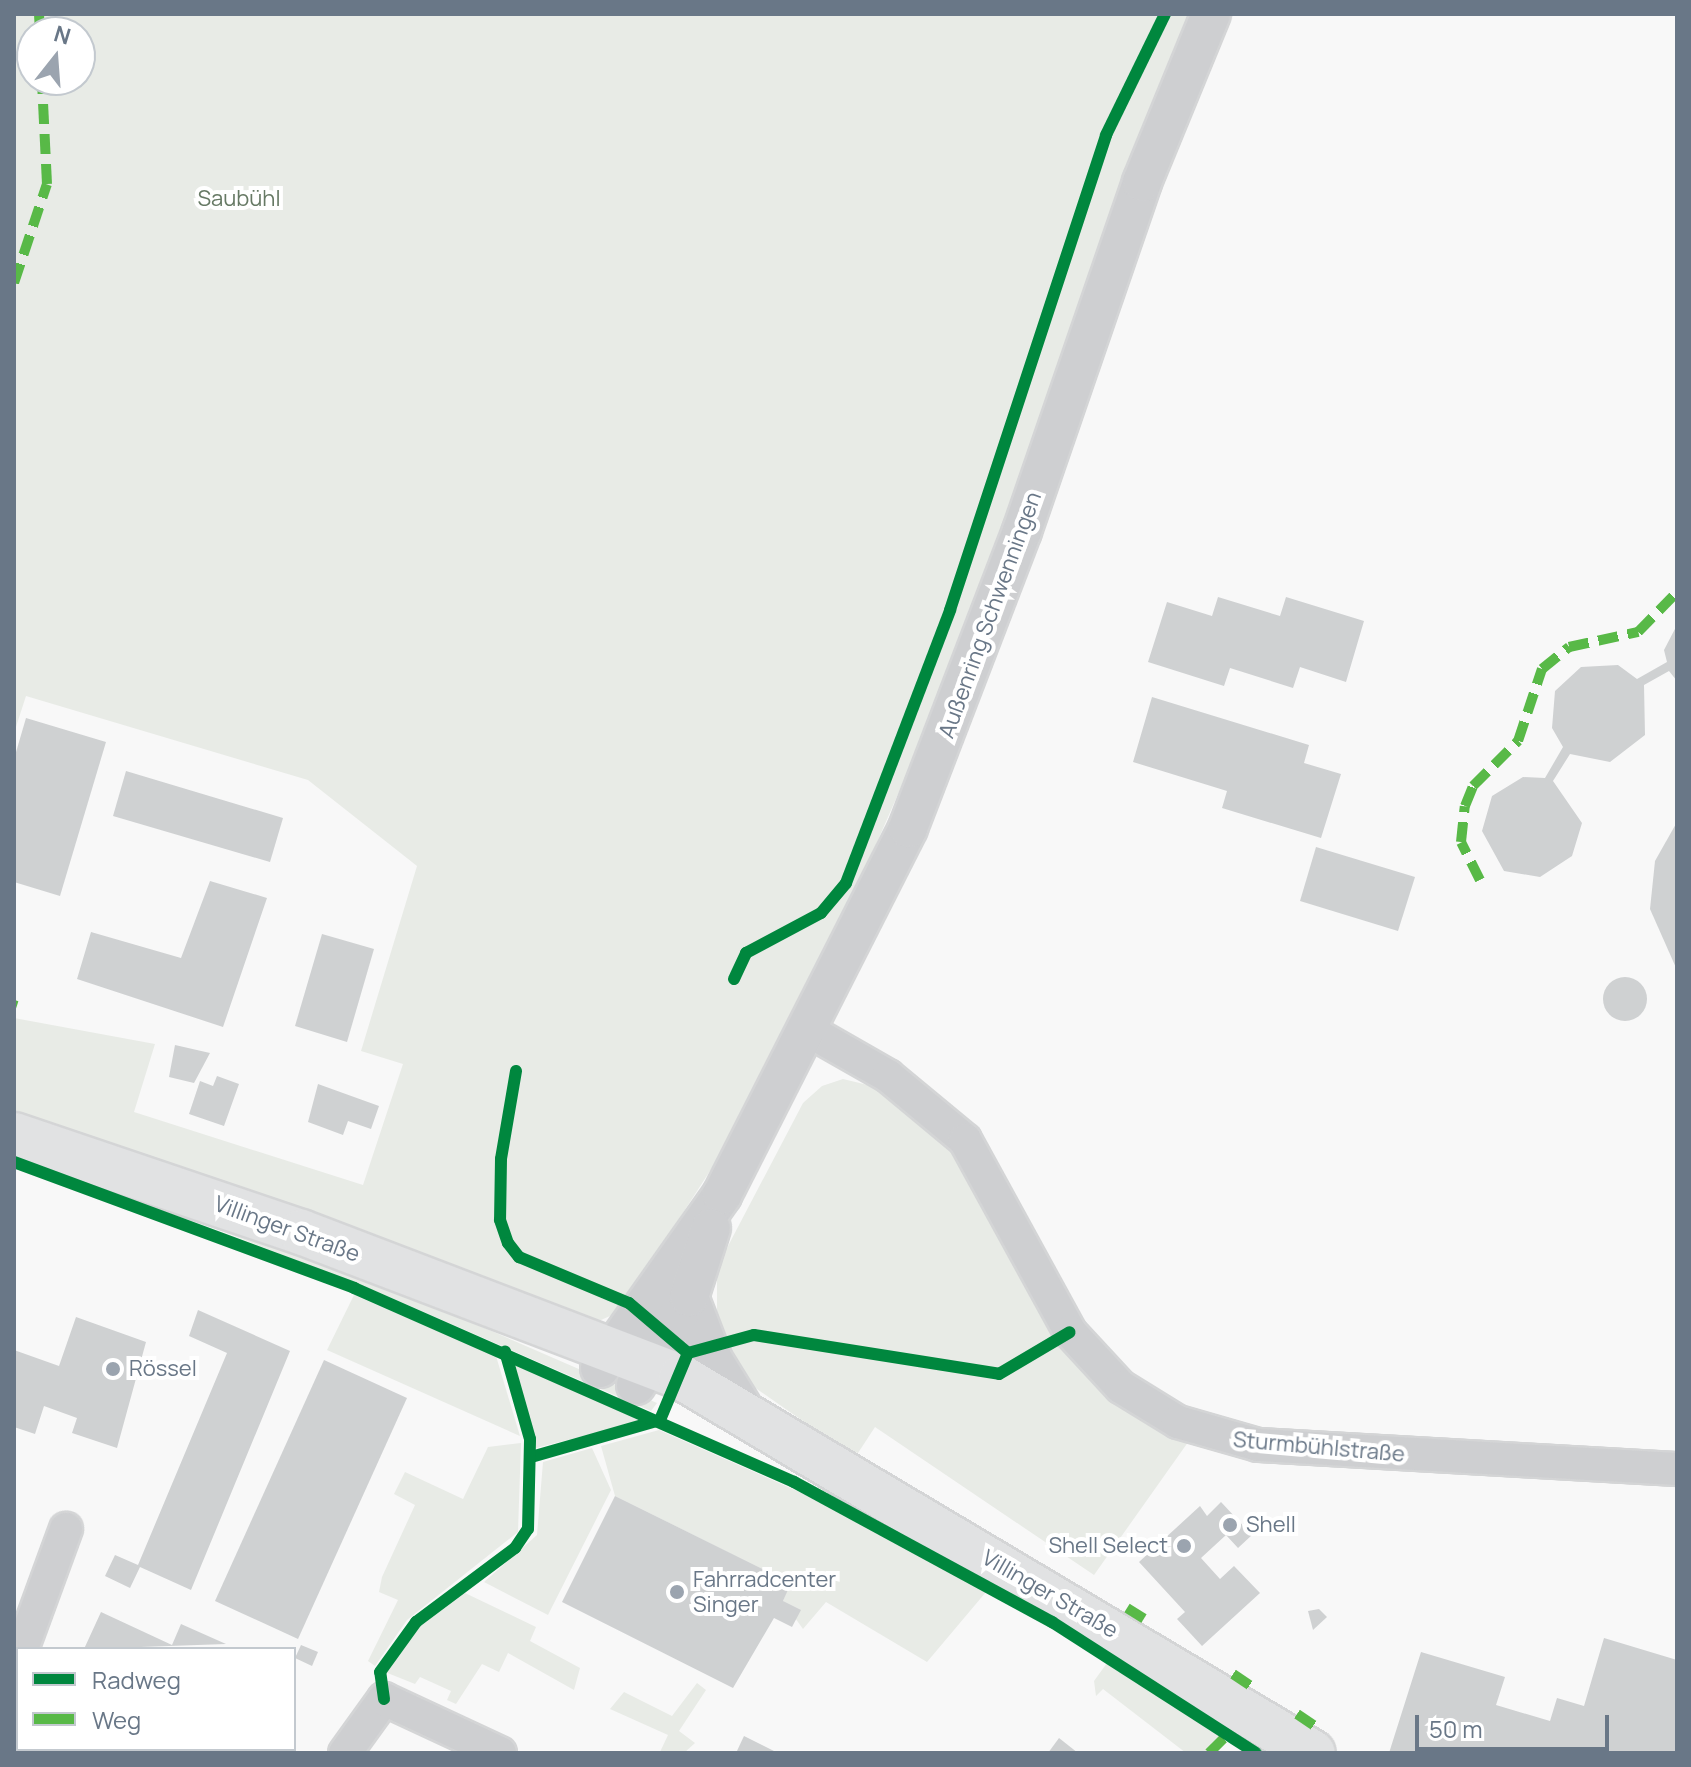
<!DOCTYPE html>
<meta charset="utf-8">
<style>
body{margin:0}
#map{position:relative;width:1691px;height:1767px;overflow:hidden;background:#f8f8f8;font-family:Manrope,sans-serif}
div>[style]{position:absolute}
.green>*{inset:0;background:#e8ebe6}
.building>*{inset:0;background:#cfd1d2}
.round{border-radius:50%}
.roads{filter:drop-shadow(2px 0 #d4d5d6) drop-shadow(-2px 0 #d4d5d6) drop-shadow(0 2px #d4d5d6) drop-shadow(0 -2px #d4d5d6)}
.minor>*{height:32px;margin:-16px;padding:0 16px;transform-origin:16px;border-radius:16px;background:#cecfd1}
.tertiary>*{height:38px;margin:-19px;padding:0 19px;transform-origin:19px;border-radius:19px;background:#cecfd1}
.secondary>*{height:44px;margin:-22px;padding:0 22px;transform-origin:22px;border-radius:22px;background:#e1e2e3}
.quiet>*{height:10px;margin-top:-5px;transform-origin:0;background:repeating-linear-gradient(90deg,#58b947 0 20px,transparent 0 30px)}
.cycleway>*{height:12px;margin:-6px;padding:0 6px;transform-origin:6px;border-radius:6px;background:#00873e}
.dots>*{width:22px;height:22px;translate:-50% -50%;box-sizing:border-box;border:4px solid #fff;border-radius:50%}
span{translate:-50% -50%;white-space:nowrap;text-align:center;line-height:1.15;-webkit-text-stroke:8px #fff;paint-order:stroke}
.park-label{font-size:22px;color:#667964}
.street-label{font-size:22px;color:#697787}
.poi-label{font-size:22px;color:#697787}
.left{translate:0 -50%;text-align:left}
.right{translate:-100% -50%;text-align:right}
.frame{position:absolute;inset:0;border:16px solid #697787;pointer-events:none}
.legend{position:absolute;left:16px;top:1647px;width:280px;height:104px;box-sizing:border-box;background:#fff;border:2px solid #c3c9cf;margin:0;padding:10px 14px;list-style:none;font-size:24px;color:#697787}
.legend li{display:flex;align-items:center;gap:16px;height:40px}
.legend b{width:40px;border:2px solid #c3c9cf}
.north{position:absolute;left:16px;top:16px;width:80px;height:80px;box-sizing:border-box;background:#fff;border:2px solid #c3c9cf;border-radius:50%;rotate:17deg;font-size:22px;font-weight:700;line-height:32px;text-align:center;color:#697787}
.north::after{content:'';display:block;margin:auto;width:28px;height:36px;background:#9ba4af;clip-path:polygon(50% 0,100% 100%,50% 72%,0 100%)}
.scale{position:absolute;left:1415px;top:1715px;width:194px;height:36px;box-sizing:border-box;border:4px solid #697787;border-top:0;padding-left:10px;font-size:24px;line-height:28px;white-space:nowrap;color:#697787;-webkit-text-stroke:6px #fff;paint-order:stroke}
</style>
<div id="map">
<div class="green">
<div style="clip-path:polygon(evenodd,14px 14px,1196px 14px,990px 583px,837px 934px,728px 1143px,619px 1312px,601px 1320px,573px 1317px,369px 1232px,14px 1113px,14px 1018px,155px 1044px,134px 1112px,363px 1185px,403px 1064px,361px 1051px,417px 866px,308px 780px,26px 696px,14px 733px,14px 14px,32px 32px,80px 32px,80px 80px,32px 80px,32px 32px)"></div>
<div style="clip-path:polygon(843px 1079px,876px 1087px,956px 1151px,1066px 1349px,1091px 1382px,1191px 1438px,1094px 1575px,875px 1427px,858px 1453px,843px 1449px,754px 1387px,732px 1363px,717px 1331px,717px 1267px,803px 1103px,822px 1086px)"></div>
<div style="clip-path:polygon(77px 1175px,381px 1283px,657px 1403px,651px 1411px,378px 1292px)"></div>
<div style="clip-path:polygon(354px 1295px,496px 1356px,520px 1436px,327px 1350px)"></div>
<div style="clip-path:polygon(514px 1364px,642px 1421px,536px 1448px)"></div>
<div style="clip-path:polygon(659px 1430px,804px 1494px,986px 1592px,927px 1662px,826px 1602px,803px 1629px,783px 1601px,790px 1583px,615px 1496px,601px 1446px)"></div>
<div style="clip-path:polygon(521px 1443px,518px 1532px,407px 1620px,375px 1666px,368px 1661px,398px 1600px,379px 1592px,382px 1577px,415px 1505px,394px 1494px,405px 1472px,463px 1499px,488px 1447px)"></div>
<div style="clip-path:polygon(592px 1448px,611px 1490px,548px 1615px,484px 1582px,537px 1535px,543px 1462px)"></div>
<div style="clip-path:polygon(465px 1593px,536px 1627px,530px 1641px,580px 1668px,574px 1690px,508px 1653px,499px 1672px,482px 1664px,456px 1704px,447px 1700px,451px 1691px,420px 1677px,415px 1684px,385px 1672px,415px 1630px)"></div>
<div style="clip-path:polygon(1107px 1663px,1220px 1736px,1204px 1753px,1186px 1753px,1103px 1689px,1096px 1696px,1094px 1681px)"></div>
<div style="clip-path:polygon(697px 1683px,706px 1690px,679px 1731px,695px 1743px,684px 1753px,660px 1752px,668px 1735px,610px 1709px,624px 1692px,672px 1716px)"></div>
</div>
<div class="building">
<div style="clip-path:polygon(1218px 597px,1280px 616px,1286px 597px,1364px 621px,1346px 682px,1300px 667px,1293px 688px,1230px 668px,1224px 686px,1148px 662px,1167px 602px,1212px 616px)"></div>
<div style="clip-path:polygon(1677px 625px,1677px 681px,1669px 671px,1644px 685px,1645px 735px,1610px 762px,1570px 754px,1553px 781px,1582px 823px,1572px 856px,1540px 877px,1504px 871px,1482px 831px,1492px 796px,1523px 777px,1545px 778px,1563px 747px,1552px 728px,1555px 691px,1581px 667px,1618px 665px,1637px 679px,1667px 662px,1664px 650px)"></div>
<div style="clip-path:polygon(1152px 697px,1309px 745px,1304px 763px,1341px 774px,1321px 838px,1222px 808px,1227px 791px,1133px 762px)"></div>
<div style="clip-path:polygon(26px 718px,106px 742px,60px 896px,14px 882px,14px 759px)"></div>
<div style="clip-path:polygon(126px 771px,283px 818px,270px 862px,113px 816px)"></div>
<div style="clip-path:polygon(1677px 822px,1677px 970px,1650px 909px,1655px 861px)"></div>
<div style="clip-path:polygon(1316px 847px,1415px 877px,1398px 931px,1300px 901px)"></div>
<div style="clip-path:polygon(210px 881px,267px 898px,223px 1027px,77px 979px,91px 932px,181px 958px)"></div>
<div style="clip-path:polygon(322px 934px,374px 949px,347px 1042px,295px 1026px)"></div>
<div class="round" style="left:1603px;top:977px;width:44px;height:44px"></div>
<div style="clip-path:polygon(175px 1045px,210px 1053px,194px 1083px,169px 1077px)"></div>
<div style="clip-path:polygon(217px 1076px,239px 1084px,224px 1126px,189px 1114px,200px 1081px,213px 1086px)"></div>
<div style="clip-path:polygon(318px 1084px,379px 1106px,371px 1129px,348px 1121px,343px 1135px,308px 1122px)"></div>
<div style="clip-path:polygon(198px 1310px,290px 1351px,191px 1590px,140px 1567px,130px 1588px,105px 1576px,115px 1555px,138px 1565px,227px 1353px,189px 1336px)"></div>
<div style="clip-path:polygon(76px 1317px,146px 1342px,117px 1448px,72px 1433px,77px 1418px,44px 1406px,35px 1434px,14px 1427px,14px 1350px,59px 1366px)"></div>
<div style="clip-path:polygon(324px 1360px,407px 1398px,298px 1639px,215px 1601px)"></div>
<div style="clip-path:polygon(615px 1496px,791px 1583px,783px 1601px,801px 1610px,792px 1627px,774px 1618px,733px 1688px,562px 1602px)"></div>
<div style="clip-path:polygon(1221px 1502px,1252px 1535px,1238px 1548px,1226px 1535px,1201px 1558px,1220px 1579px,1234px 1566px,1260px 1593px,1202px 1646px,1177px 1619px,1185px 1612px,1139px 1562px,1200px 1506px,1207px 1516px)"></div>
<div style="clip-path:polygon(1319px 1609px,1327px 1617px,1313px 1630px,1308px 1611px)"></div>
<div style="clip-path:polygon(101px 1612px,172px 1645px,181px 1624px,226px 1644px,84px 1649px)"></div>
<div style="clip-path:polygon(1604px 1638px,1677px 1660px,1677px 1753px,1389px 1753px,1421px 1652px,1505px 1677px,1496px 1705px,1550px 1721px,1557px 1698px,1584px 1706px)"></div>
<div style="clip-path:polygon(301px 1645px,318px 1652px,312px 1666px,295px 1658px)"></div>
<div style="clip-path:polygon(744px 1736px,778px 1753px,736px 1753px)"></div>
<div style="clip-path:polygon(1059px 1738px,1078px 1753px,1048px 1753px)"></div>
<div style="clip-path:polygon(75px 1749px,96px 1749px,102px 1753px,72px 1753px)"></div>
<div style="clip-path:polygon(242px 1749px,292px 1749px,239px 1753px)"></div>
</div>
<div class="roads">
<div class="minor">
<div style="left:811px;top:1032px;width:89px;rotate:29.7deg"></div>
<div style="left:888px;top:1076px;width:100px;rotate:39.7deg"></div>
<div style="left:965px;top:1140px;width:219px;rotate:61.3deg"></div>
<div style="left:1070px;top:1332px;width:75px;rotate:47.2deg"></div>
<div style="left:1121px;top:1387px;width:67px;rotate:31.6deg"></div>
<div style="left:1178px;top:1422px;width:83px;rotate:16deg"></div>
<div style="left:1258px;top:1445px;width:420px;rotate:3.3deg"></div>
<div style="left:22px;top:1649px;width:128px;rotate:-69.9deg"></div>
<div style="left:345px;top:1753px;width:67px;rotate:-54.2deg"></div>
<div style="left:384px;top:1699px;width:128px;rotate:25deg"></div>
</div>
<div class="tertiary">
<div style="left:689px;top:1297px;width:67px;rotate:69.1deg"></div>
<div style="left:713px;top:1360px;width:55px;rotate:58.3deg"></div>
<div style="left:600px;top:1368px;width:212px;rotate:-54.8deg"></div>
<div style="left:722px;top:1195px;width:411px;rotate:-63.1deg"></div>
<div style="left:908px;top:828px;width:318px;rotate:-69deg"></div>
<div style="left:1022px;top:531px;width:369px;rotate:-71deg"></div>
<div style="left:1142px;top:182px;width:182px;rotate:-67.7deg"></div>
<div style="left:636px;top:1385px;width:103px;rotate:-58.9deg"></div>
<div style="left:689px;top:1297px;width:72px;rotate:-72.3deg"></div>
</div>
<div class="secondary">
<div style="left:14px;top:1135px;width:303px;rotate:18.7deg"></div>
<div style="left:301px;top:1232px;width:407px;rotate:20.9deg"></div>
<div style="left:681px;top:1377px;width:735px;rotate:30.75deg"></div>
</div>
</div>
<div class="quiet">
<div style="left:39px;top:14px;width:18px;rotate:87deg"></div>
<div style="left:14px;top:283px;width:104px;rotate:-71.6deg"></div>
<div style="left:47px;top:184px;width:104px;rotate:-92.8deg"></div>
<div style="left:1480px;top:880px;width:42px;rotate:-116.6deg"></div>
<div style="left:1461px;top:842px;width:36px;rotate:-84deg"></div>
<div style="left:1465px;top:806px;width:22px;rotate:-68deg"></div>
<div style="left:1473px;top:786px;width:64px;rotate:-45deg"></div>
<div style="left:1518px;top:741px;width:76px;rotate:-71.6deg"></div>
<div style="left:1542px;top:669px;width:35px;rotate:-39deg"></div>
<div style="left:1569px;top:647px;width:71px;rotate:-12.3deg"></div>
<div style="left:1638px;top:632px;width:56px;rotate:-45.7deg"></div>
<div style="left:14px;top:1005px;width:3px;rotate:18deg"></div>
<div style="left:1127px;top:1608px;width:26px;rotate:32deg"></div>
<div style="left:1233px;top:1674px;width:29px;rotate:34deg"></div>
<div style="left:1297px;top:1714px;width:25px;rotate:34deg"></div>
<div style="left:1209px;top:1753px;width:28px;rotate:-45deg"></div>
</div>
<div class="cycleway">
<div style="left:734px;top:979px;width:29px;rotate:-65deg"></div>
<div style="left:746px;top:953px;width:85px;rotate:-28.1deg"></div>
<div style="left:821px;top:913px;width:39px;rotate:-50deg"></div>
<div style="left:846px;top:883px;width:292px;rotate:-69.1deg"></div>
<div style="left:950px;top:610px;width:500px;rotate:-71.8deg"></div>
<div style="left:1106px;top:135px;width:135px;rotate:-64deg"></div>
<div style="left:516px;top:1071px;width:89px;rotate:99.7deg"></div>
<div style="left:501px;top:1159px;width:61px;rotate:90.9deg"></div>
<div style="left:500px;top:1220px;width:24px;rotate:71deg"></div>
<div style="left:508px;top:1243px;width:18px;rotate:52deg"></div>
<div style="left:519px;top:1257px;width:119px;rotate:22.7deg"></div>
<div style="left:629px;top:1303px;width:77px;rotate:40.3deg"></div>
<div style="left:688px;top:1353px;width:73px;rotate:112.7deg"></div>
<div style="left:660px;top:1420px;width:134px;rotate:164deg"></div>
<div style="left:14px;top:1162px;width:363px;rotate:20.3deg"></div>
<div style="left:354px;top:1288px;width:481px;rotate:23.8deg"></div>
<div style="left:794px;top:1482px;width:294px;rotate:28.5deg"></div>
<div style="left:1052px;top:1622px;width:242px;rotate:32.7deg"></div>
<div style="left:688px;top:1353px;width:68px;rotate:-15.3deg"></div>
<div style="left:754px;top:1335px;width:248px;rotate:9deg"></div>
<div style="left:999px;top:1374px;width:82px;rotate:-30.6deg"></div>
<div style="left:384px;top:1699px;width:27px;rotate:-98deg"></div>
<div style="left:380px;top:1672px;width:62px;rotate:-54.2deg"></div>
<div style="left:416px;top:1622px;width:124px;rotate:-36.8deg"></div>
<div style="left:515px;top:1548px;width:23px;rotate:-56deg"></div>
<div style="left:528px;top:1529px;width:90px;rotate:-88.7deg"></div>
<div style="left:530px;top:1439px;width:91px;rotate:-105.9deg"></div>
</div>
<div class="dots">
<div style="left:113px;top:1369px;background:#9ba4af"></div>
<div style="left:1230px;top:1525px;background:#9ba4af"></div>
<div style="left:1184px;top:1546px;background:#9ba4af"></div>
<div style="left:677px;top:1592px;background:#9ba4af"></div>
</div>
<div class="park-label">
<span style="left:239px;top:199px">Saubühl</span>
</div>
<div class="street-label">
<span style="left:990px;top:615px;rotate:-70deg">Außenring Schwenningen</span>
<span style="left:287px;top:1229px;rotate:20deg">Villinger Straße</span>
<span style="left:1319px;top:1447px;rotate:5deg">Sturmbühlstraße</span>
<span style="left:1050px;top:1594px;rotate:30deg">Villinger Straße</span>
</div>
<div class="poi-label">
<span class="left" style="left:129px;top:1369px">Rössel</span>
<span class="left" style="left:1246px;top:1525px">Shell</span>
<span class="right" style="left:1168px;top:1546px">Shell Select</span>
<span class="left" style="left:693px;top:1592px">Fahrradcenter<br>Singer</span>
</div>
<div class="frame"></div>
<ul class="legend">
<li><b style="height:10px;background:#00873e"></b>Radweg</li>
<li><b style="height:10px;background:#58b947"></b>Weg</li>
</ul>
<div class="north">N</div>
<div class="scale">50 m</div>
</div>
